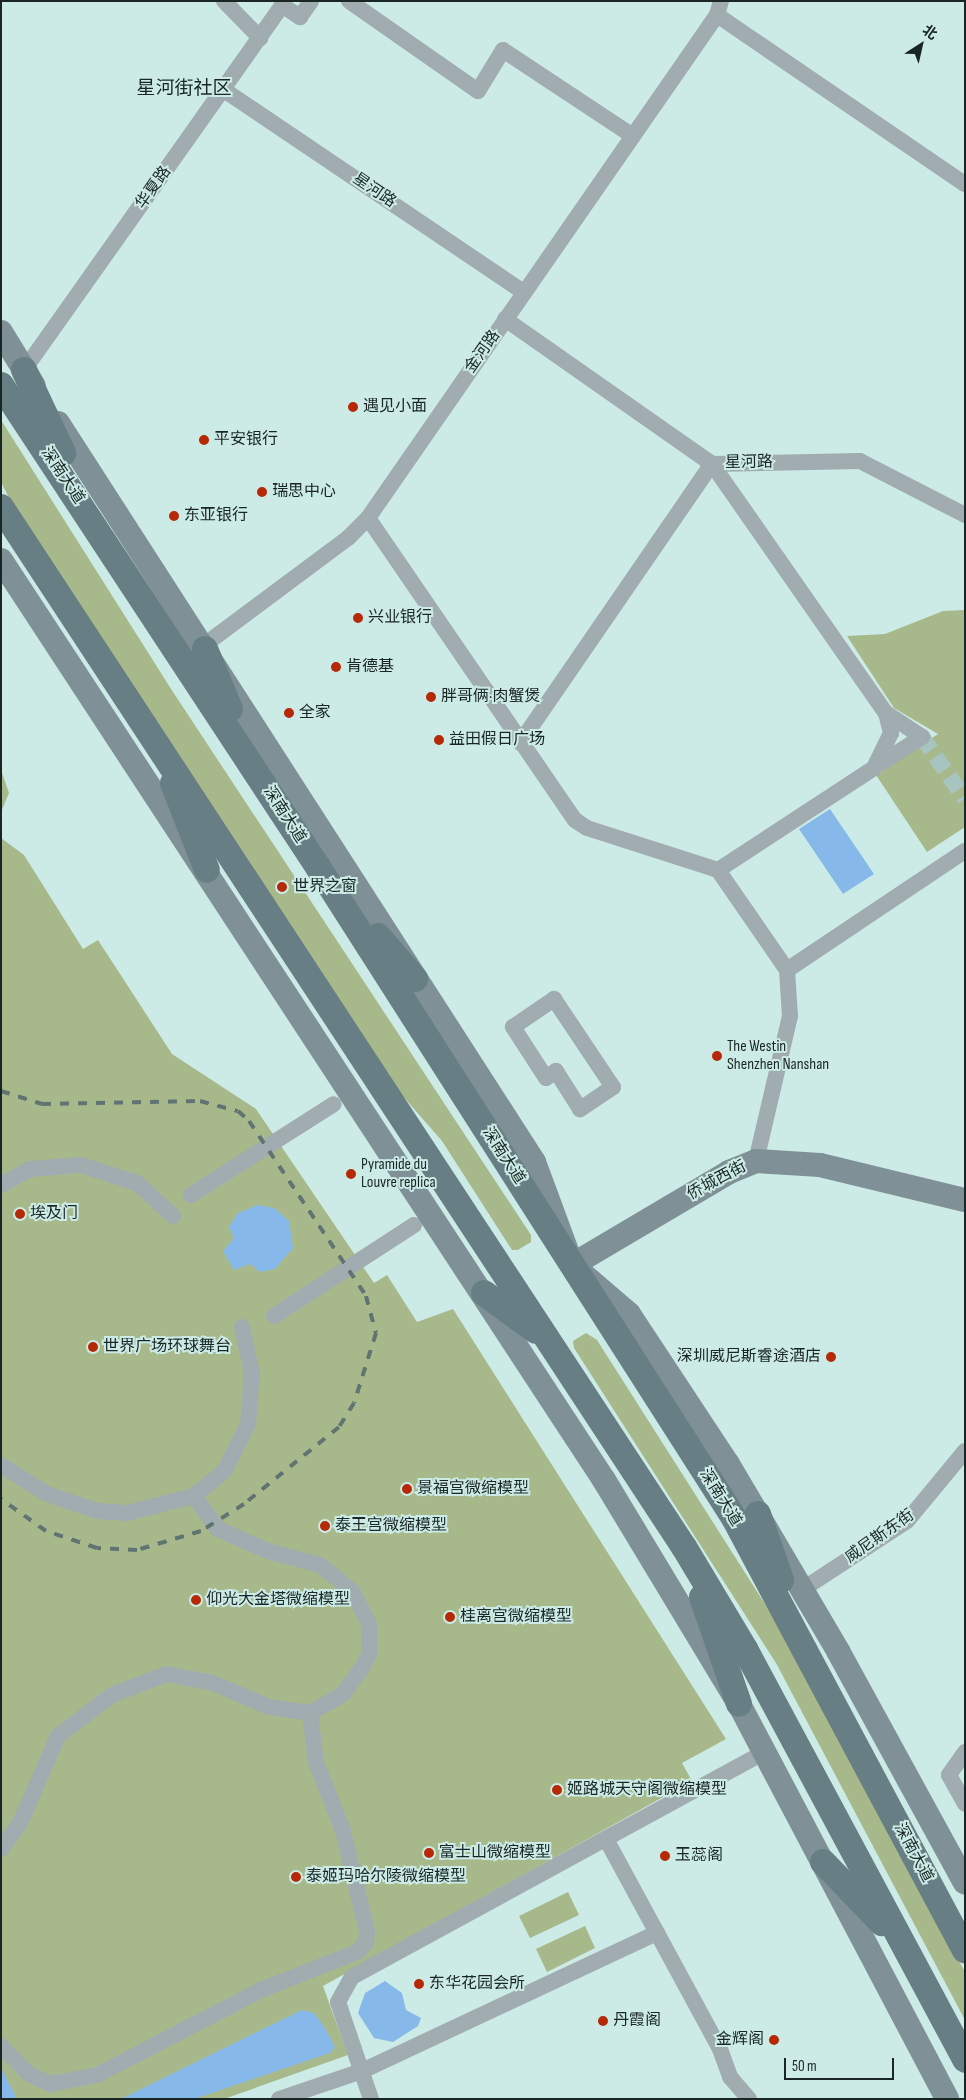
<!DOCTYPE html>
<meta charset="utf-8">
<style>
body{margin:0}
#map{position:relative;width:966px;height:2100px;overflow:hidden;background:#ccebe7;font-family:"Sofia Sans Condensed","Noto Sans SC",sans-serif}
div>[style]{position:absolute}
.green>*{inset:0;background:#a7b98b}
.water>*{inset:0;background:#86b9ea}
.street-tunnel>*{height:16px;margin-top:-8px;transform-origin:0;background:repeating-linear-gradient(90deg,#a8c4c0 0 16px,transparent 0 24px)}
.street>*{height:16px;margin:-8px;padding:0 8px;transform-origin:8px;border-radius:8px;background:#a0acb0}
.secondary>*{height:24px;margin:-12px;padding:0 12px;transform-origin:12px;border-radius:12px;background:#7f9196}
.primary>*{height:26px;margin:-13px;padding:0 13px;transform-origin:13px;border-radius:13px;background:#677e84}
.rail>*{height:4px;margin-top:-2px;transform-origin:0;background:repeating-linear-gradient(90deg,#607471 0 9px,transparent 0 18px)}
.dots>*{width:14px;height:14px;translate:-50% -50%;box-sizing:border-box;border:2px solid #ccebe7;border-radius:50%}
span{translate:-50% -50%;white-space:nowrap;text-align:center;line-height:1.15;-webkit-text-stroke:4px #ccebe7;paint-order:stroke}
.street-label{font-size:16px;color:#1a2624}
.poi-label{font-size:16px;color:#1a2624}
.left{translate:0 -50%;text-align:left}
.right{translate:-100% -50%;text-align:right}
.quarter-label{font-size:19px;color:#1a2624}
.frame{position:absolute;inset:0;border:2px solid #1a2624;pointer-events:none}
.north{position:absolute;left:896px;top:20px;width:50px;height:50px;-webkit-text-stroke:4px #ccebe7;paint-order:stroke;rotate:35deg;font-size:14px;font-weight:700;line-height:20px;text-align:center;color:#1a2624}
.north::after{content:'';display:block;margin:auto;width:18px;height:22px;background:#1a2624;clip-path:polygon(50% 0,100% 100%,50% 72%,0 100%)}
.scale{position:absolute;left:784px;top:2058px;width:110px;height:22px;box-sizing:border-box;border:2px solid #1a2624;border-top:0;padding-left:6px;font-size:15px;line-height:18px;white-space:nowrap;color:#1a2624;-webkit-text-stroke:4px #ccebe7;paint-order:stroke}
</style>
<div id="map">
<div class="green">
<div style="clip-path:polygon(1px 420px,173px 692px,531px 1235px,531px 1242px,518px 1250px,512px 1250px,442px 1141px,394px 1086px,23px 525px,1px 482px)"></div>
<div style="clip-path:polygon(965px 610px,965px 827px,927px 852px,876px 775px,938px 734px,894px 708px,847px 636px,885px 634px,943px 611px)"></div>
<div style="clip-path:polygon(1px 770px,9px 793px,1px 812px)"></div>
<div style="clip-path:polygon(1px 838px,24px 855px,83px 949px,98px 940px,172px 1054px,256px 1109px,374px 1283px,387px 1275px,417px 1322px,453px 1309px,726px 1739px,682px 1763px,692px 1781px,323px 1986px,348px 2055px,224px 2099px,1px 2099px)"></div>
<div style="clip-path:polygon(586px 1333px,597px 1340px,793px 1648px,965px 1972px,965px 2020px,776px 1663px,574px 1348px,573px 1341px)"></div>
<div style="clip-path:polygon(568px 1892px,579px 1915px,530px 1938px,519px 1916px)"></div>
<div style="clip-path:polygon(585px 1926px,595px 1948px,547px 1972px,536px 1949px)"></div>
</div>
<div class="water">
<div style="clip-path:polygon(830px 809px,874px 874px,843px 894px,799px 829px)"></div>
<div style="clip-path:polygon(258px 1205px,274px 1208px,289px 1221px,293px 1248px,275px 1269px,260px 1272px,250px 1264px,234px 1270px,223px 1251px,234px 1238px,229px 1227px,238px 1213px)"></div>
<div style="clip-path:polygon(385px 1981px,402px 1993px,406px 2010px,421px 2018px,418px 2026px,393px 2042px,374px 2038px,358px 2013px,365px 1993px)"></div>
<div style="clip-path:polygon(302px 2010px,314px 2013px,323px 2025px,335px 2047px,330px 2053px,194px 2099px,121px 2099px)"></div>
<div style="clip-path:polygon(1px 2068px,17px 2099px,1px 2099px)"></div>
</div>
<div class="street-tunnel">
<div style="left:922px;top:737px;width:75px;rotate:55.3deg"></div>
</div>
<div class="street">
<div style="left:224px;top:1px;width:52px;rotate:45.8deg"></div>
<div style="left:349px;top:1px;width:157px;rotate:34.9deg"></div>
<div style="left:478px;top:91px;width:48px;rotate:-58.6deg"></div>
<div style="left:503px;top:50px;width:156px;rotate:33.5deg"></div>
<div style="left:717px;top:15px;width:300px;rotate:34.3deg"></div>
<div style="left:224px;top:90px;width:362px;rotate:34deg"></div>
<div style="left:505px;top:319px;width:253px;rotate:35deg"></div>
<div style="left:712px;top:464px;width:148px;rotate:-1.2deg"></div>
<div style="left:860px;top:461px;width:118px;rotate:27.2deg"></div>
<div style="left:24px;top:370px;width:447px;rotate:-54.7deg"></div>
<div style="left:282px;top:5px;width:22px;rotate:34deg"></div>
<div style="left:300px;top:17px;width:19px;rotate:-55deg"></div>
<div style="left:368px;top:518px;width:366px;rotate:55.6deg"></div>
<div style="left:575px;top:820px;width:14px;rotate:34deg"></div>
<div style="left:587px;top:828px;width:138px;rotate:17.8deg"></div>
<div style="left:718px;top:870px;width:121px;rotate:55.4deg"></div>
<div style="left:787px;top:970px;width:46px;rotate:86.3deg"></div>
<div style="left:790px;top:1016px;width:149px;rotate:103.2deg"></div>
<div style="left:203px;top:646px;width:181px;rotate:-36.7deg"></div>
<div style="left:348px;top:538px;width:28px;rotate:-45deg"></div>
<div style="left:368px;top:518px;width:612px;rotate:-55.25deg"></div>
<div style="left:717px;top:15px;width:15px;rotate:-74deg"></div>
<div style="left:520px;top:743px;width:339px;rotate:-55.5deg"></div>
<div style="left:712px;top:464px;width:304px;rotate:55.1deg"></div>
<div style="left:886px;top:713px;width:21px;rotate:76deg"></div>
<div style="left:891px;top:733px;width:39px;rotate:116deg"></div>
<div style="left:874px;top:768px;width:186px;rotate:146.8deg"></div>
<div style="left:881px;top:763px;width:49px;rotate:-32.4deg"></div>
<div style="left:922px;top:737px;width:43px;rotate:-146.3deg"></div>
<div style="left:787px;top:970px;width:214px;rotate:-33.8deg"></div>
<div style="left:554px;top:999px;width:106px;rotate:56.2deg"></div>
<div style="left:613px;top:1087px;width:40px;rotate:146deg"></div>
<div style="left:580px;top:1109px;width:45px;rotate:-122.3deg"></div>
<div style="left:556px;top:1071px;width:12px;rotate:145deg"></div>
<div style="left:546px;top:1078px;width:61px;rotate:-122.9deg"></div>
<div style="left:513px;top:1027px;width:50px;rotate:-34.3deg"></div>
<div style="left:1px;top:1185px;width:33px;rotate:-29deg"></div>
<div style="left:30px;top:1169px;width:51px;rotate:-4.5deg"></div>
<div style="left:81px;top:1165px;width:59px;rotate:17.8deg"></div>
<div style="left:137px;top:1183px;width:49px;rotate:42.5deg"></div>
<div style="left:191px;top:1195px;width:169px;rotate:-32.5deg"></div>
<div style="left:274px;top:1316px;width:167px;rotate:-33deg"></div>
<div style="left:1px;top:1465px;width:54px;rotate:32.2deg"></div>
<div style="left:47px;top:1494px;width:54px;rotate:18.4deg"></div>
<div style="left:98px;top:1511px;width:29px;rotate:4deg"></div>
<div style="left:127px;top:1513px;width:69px;rotate:-14.2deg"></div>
<div style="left:194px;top:1496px;width:40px;rotate:-40deg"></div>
<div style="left:225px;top:1470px;width:51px;rotate:-63.4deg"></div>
<div style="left:248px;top:1424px;width:51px;rotate:-85.5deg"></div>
<div style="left:252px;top:1373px;width:47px;rotate:-102.3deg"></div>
<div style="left:803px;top:1589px;width:124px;rotate:-33.2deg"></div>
<div style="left:907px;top:1521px;width:91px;rotate:-50.4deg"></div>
<div style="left:965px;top:1752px;width:28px;rotate:125deg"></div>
<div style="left:949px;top:1775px;width:33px;rotate:61deg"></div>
<div style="left:606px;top:1839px;width:239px;rotate:61.5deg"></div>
<div style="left:720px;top:2049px;width:30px;rotate:70deg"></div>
<div style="left:730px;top:2077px;width:29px;rotate:49deg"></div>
<div style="left:1px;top:1849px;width:34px;rotate:-54deg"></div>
<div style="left:21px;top:1821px;width:93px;rotate:-66.5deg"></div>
<div style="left:58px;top:1736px;width:68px;rotate:-37.2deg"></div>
<div style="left:112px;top:1695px;width:58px;rotate:-21.3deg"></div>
<div style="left:166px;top:1674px;width:48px;rotate:10.8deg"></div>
<div style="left:213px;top:1683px;width:61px;rotate:23.2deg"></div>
<div style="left:269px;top:1707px;width:41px;rotate:8.3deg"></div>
<div style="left:310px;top:1713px;width:38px;rotate:-30deg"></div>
<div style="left:343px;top:1694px;width:32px;rotate:-54deg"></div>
<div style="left:362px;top:1668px;width:16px;rotate:-63deg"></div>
<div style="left:369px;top:1654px;width:30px;rotate:-90deg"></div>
<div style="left:369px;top:1624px;width:37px;rotate:-117deg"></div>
<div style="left:352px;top:1591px;width:41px;rotate:-140.9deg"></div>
<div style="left:320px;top:1565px;width:54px;rotate:-164.9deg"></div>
<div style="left:268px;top:1551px;width:55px;rotate:-156.3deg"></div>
<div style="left:218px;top:1529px;width:41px;rotate:-126deg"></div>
<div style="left:1px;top:2046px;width:40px;rotate:45deg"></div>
<div style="left:29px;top:2074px;width:23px;rotate:25deg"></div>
<div style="left:50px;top:2084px;width:48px;rotate:-10.8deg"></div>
<div style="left:97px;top:2075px;width:185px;rotate:-27.4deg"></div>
<div style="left:261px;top:1990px;width:103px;rotate:-21.6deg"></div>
<div style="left:357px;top:1952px;width:13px;rotate:-45deg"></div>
<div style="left:366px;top:1943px;width:12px;rotate:-85deg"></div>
<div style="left:367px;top:1931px;width:103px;rotate:-103.5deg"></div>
<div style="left:343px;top:1831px;width:74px;rotate:-111.4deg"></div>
<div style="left:316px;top:1762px;width:49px;rotate:-97deg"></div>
<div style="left:279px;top:2099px;width:88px;rotate:-18.6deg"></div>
<div style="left:362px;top:2071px;width:326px;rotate:-25.1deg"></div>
<div style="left:371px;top:2099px;width:102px;rotate:-108.8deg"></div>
<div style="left:338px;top:2002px;width:29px;rotate:-61deg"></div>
<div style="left:352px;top:1977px;width:470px;rotate:-28.6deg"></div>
</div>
<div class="secondary">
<div style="left:1px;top:332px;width:63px;rotate:58.6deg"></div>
<div style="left:58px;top:423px;width:879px;rotate:57.21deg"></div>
<div style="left:534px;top:1162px;width:110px;rotate:69.7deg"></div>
<div style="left:572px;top:1265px;width:75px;rotate:40.7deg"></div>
<div style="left:629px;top:1314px;width:180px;rotate:56.6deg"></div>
<div style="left:728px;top:1464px;width:217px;rotate:59.5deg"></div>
<div style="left:838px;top:1651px;width:264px;rotate:61.3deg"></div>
<div style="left:1px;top:560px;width:1100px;rotate:56.76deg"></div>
<div style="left:604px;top:1480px;width:262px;rotate:58.9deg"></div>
<div style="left:739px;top:1704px;width:446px;rotate:62.2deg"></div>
<div style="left:572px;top:1265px;width:182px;rotate:-30.6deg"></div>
<div style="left:729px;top:1172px;width:29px;rotate:-22deg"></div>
<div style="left:756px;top:1161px;width:64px;rotate:3.6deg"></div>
<div style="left:820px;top:1165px;width:149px;rotate:13.6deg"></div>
</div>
<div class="primary">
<div style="left:24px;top:370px;width:92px;rotate:64.8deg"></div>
<div style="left:1px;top:385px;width:577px;rotate:56.67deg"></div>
<div style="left:318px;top:867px;width:773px;rotate:57.42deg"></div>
<div style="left:734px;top:1518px;width:490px;rotate:61.9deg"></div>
<div style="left:1px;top:507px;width:1244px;rotate:56.71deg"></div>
<div style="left:684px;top:1547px;width:119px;rotate:59.1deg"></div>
<div style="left:745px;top:1649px;width:466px;rotate:61.8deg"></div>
<div style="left:205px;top:649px;width:65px;rotate:67.4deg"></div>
<div style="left:173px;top:783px;width:93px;rotate:68.7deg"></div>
<div style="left:378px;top:936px;width:57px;rotate:49.3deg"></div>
<div style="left:484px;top:1293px;width:64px;rotate:36.2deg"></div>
<div style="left:758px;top:1514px;width:70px;rotate:70.8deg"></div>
<div style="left:702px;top:1597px;width:113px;rotate:70.9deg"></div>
<div style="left:823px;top:1862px;width:85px;rotate:46deg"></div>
</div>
<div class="rail">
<div style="left:1px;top:1091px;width:43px;rotate:17.6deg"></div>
<div style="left:42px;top:1104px;width:158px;rotate:-1.1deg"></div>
<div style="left:200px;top:1101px;width:39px;rotate:15deg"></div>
<div style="left:238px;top:1111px;width:15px;rotate:42deg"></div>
<div style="left:249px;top:1121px;width:211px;rotate:56.2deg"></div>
<div style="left:366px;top:1296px;width:38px;rotate:75deg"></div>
<div style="left:376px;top:1333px;width:73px;rotate:107.4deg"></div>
<div style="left:354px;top:1403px;width:28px;rotate:122deg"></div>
<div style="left:339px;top:1427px;width:122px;rotate:141deg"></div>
<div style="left:244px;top:1504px;width:51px;rotate:147.9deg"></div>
<div style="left:201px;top:1531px;width:67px;rotate:163.5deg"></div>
<div style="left:137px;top:1550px;width:40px;rotate:-177.1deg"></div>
<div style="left:97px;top:1548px;width:54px;rotate:-161.6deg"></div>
<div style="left:46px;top:1531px;width:55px;rotate:-144.6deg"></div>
</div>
<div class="dots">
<div style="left:353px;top:407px;background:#b52907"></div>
<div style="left:204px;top:440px;background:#b52907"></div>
<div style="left:262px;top:492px;background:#b52907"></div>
<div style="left:174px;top:516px;background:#b52907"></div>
<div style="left:358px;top:618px;background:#b52907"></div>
<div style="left:336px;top:667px;background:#b52907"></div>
<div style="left:431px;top:697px;background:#b52907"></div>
<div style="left:289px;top:713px;background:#b52907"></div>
<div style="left:439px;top:740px;background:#b52907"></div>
<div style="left:282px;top:887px;background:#b52907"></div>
<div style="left:717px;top:1056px;background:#b52907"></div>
<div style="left:351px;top:1174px;background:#b52907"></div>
<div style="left:20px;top:1214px;background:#b52907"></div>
<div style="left:93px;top:1347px;background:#b52907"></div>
<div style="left:831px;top:1357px;background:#b52907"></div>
<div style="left:407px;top:1489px;background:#b52907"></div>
<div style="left:325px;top:1526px;background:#b52907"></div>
<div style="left:196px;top:1600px;background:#b52907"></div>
<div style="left:450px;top:1617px;background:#b52907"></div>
<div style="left:557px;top:1790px;background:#b52907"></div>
<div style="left:429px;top:1853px;background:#b52907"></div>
<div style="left:665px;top:1856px;background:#b52907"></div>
<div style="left:296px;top:1877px;background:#b52907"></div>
<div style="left:419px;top:1984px;background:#b52907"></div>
<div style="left:603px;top:2021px;background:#b52907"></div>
<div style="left:774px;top:2040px;background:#b52907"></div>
</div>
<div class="street-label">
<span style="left:154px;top:188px;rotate:-55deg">华夏路</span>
<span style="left:374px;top:191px;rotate:34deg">星河路</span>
<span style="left:483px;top:352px;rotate:-55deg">金河路</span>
<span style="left:749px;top:463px;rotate:-1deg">星河路</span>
<span style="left:62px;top:476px;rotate:56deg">深南大道</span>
<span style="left:284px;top:815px;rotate:57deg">深南大道</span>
<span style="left:503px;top:1156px;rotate:57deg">深南大道</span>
<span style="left:717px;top:1181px;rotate:-28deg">侨城西街</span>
<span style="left:720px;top:1498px;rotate:58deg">深南大道</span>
<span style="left:880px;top:1537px;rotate:-35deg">威尼斯东街</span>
<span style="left:913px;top:1853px;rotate:62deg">深南大道</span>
</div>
<div class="poi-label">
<span class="left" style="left:363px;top:407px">遇见小面</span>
<span class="left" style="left:214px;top:440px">平安银行</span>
<span class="left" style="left:272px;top:492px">瑞思中心</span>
<span class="left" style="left:184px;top:516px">东亚银行</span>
<span class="left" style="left:368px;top:618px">兴业银行</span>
<span class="left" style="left:346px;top:667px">肯德基</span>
<span class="left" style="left:441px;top:697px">胖哥俩·肉蟹煲</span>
<span class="left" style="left:299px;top:713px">全家</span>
<span class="left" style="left:449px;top:740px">益田假日广场</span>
<span class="left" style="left:293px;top:887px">世界之窗</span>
<span class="left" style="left:727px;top:1056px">The Westin<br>Shenzhen Nanshan</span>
<span class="left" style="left:361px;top:1174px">Pyramide du<br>Louvre replica</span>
<span class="left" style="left:30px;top:1214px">埃及门</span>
<span class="left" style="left:103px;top:1347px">世界广场环球舞台</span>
<span class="right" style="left:821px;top:1357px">深圳威尼斯睿途酒店</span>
<span class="left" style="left:417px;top:1489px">景福宫微缩模型</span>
<span class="left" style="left:335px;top:1526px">泰王宫微缩模型</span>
<span class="left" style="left:206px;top:1600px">仰光大金塔微缩模型</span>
<span class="left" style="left:460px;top:1617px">桂离宫微缩模型</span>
<span class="left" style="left:567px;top:1790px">姬路城天守阁微缩模型</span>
<span class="left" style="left:439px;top:1853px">富士山微缩模型</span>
<span class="left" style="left:675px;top:1856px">玉蕊阁</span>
<span class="left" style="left:306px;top:1877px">泰姬玛哈尔陵微缩模型</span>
<span class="left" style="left:429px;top:1984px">东华花园会所</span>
<span class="left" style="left:613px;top:2021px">丹霞阁</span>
<span class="right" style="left:764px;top:2040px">金辉阁</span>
</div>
<div class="quarter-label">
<span style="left:184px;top:89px">星河街社区</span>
</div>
<div class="frame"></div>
<div class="north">北</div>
<div class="scale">50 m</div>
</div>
